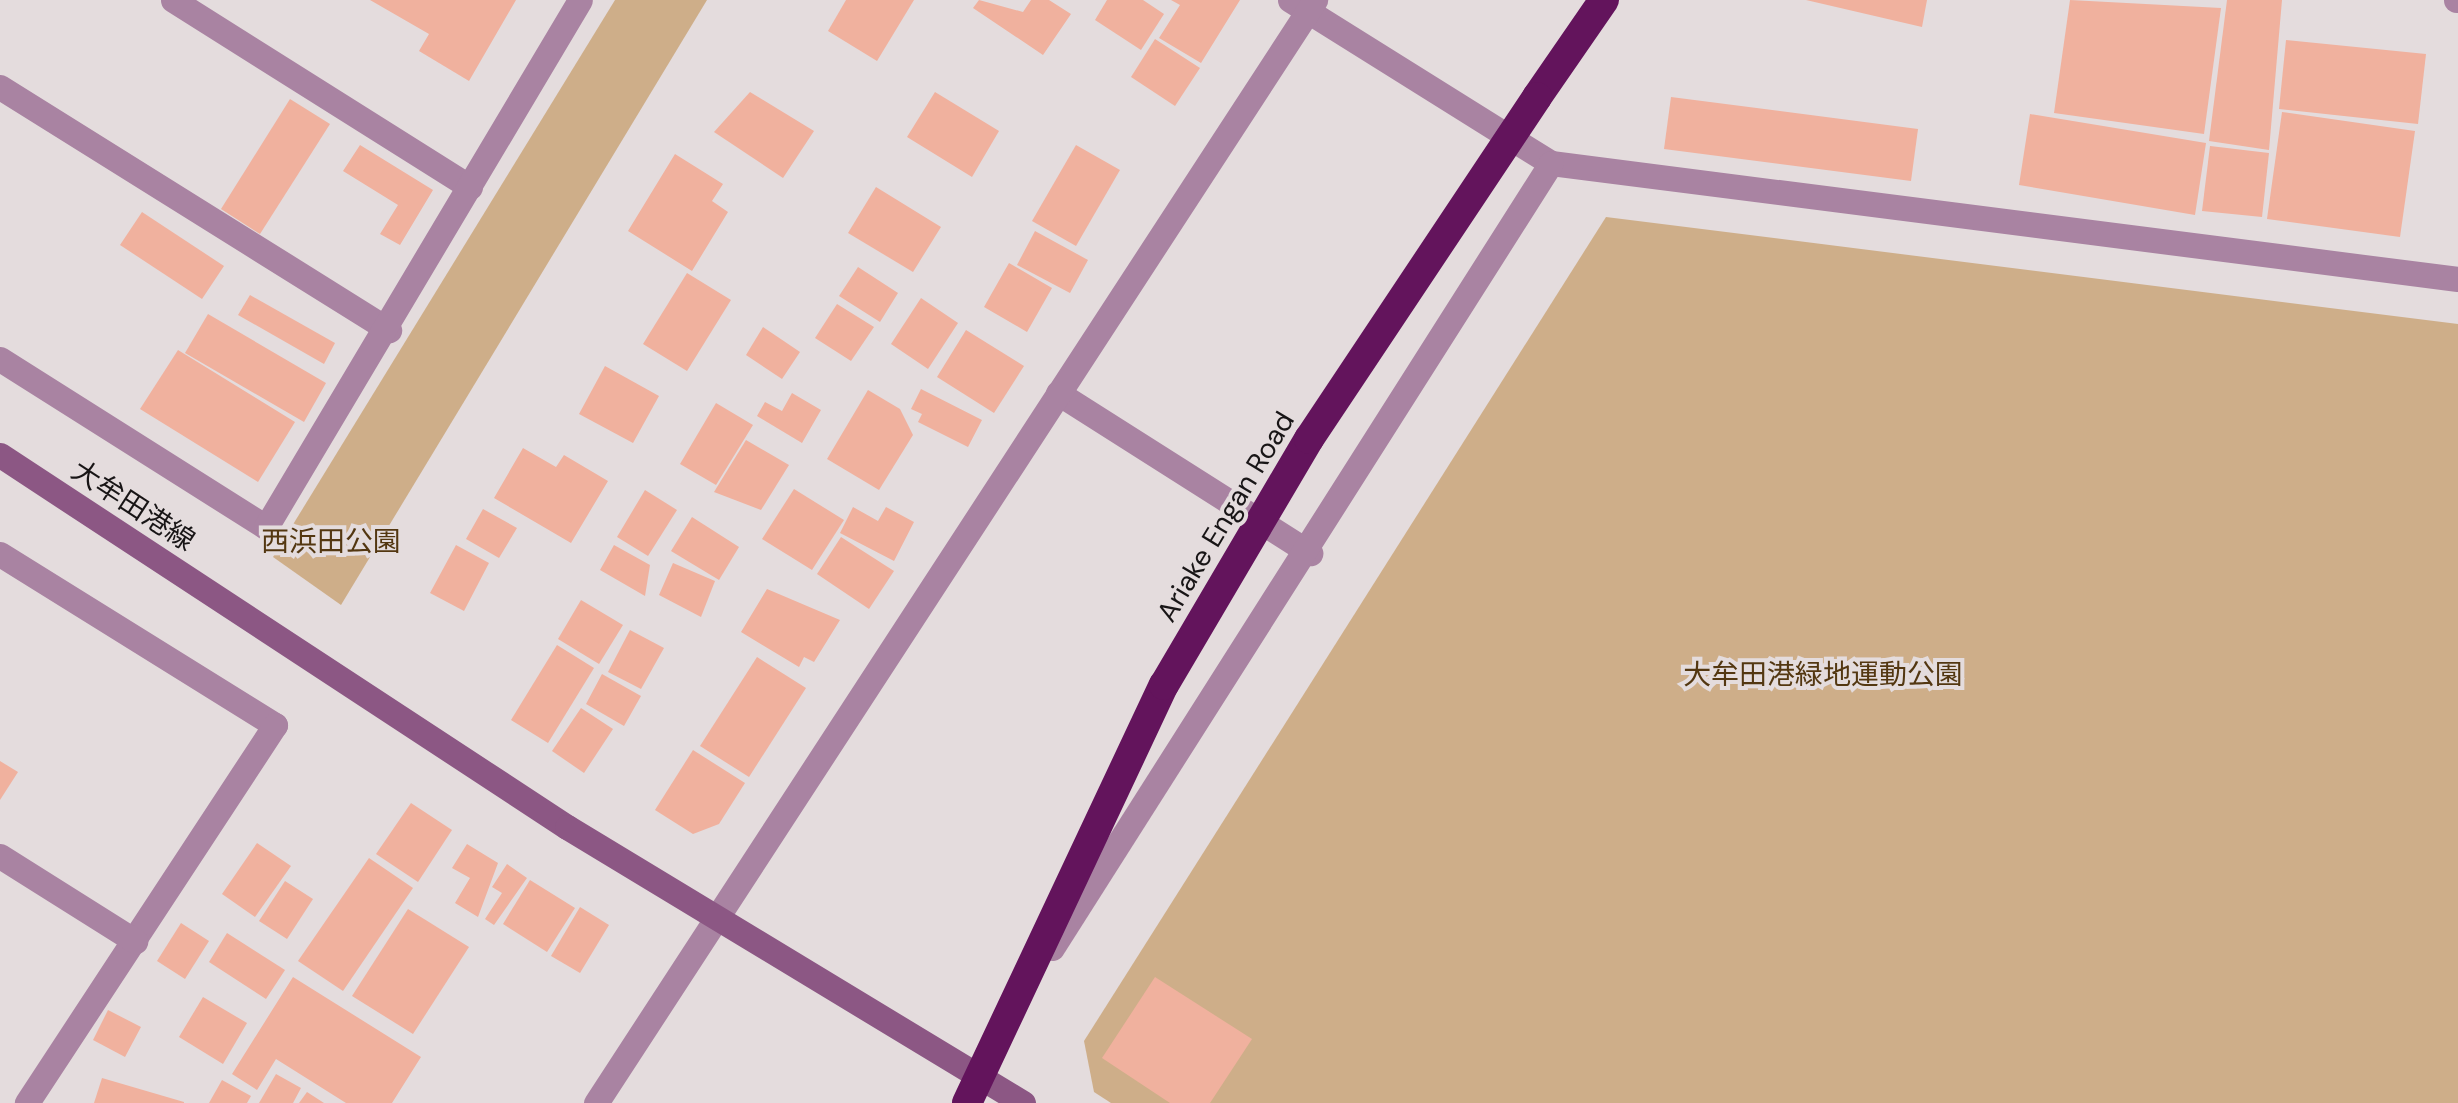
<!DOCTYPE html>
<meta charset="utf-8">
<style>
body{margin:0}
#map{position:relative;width:2458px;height:1103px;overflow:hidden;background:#e4dcdd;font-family:"DM Sans","Noto Sans JP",sans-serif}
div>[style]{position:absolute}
.green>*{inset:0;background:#ceae89}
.building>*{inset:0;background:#f0b19e}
.street>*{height:25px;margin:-12.5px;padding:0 12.5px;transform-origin:12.5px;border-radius:12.5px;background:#a983a2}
.secondary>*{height:25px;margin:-12.5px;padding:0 12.5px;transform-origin:12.5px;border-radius:12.5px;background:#8c5784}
.highway>*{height:30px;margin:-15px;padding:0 15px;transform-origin:15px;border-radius:15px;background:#63145c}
.highway-bridge>*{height:30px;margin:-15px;padding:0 15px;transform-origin:15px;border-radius:15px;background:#63145c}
span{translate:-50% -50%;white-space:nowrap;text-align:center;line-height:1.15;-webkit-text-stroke:8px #e4dcdd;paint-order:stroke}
.street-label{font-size:28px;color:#181516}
.park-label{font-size:28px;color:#533711}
</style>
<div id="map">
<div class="green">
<div style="clip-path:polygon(615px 0,707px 0,341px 605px,273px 557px)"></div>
<div style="clip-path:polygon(1606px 217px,2458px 324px,2458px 1103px,1111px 1103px,1094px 1092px,1084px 1041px)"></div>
</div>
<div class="building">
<div style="clip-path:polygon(370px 0,516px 0,469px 81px,419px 51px,429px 34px)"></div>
<div style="clip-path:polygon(846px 0,914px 0,877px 61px,828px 31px)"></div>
<div style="clip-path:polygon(979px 0,1023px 12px,1031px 0,1049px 0,1071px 14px,1043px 55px,973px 8px)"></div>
<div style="clip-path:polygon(1107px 0,1143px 0,1164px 14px,1141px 50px,1095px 20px)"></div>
<div style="clip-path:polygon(1171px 0,1240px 0,1201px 63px,1159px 38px,1180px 5px)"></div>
<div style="clip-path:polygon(1806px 0,1927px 0,1922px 27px)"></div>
<div style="clip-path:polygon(2070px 0,2221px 8px,2204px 134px,2054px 113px)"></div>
<div style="clip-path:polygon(2227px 0,2282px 0,2269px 150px,2209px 141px)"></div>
<div style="clip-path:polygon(1155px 39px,1200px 68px,1175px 106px,1131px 77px)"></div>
<div style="clip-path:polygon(2286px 40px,2426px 54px,2418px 124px,2279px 109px)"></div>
<div style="clip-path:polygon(750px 92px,814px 131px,783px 178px,714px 132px)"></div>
<div style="clip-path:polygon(935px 92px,999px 131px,972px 177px,907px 137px)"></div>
<div style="clip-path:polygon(1671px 97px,1918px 129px,1911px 181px,1664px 149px)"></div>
<div style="clip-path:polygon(290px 99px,330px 124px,260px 234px,221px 209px)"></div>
<div style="clip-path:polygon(2282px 112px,2415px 131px,2400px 237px,2267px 219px)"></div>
<div style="clip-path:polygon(2030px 114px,2206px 143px,2195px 215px,2019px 185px)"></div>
<div style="clip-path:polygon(360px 145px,433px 190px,400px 245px,380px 234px,398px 205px,343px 171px)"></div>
<div style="clip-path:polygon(1076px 145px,1120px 170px,1076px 246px,1032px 221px)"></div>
<div style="clip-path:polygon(2210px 146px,2269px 153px,2262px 217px,2202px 211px)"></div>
<div style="clip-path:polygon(675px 154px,723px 184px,712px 201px,728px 212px,692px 271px,628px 231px)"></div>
<div style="clip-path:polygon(876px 187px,941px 227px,913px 272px,848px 233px)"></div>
<div style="clip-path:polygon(142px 212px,224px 266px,202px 299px,120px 245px)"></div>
<div style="clip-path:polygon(1035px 231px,1088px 260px,1070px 293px,1017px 265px)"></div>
<div style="clip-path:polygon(1009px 263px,1052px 288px,1027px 332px,984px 307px)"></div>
<div style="clip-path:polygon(858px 267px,898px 293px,880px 322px,839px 296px)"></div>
<div style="clip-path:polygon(687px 273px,731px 300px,687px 371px,643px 344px)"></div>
<div style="clip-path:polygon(250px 295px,335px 343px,324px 364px,238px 315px)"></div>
<div style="clip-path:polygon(921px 298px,958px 323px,928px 369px,891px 344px)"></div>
<div style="clip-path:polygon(837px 304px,874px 327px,851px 361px,815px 338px)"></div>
<div style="clip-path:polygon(208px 314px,326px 383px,304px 422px,185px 353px)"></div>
<div style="clip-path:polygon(763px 327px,800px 352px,782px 379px,746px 355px)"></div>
<div style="clip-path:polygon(966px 330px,1024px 366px,994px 413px,937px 377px)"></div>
<div style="clip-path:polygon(178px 350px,295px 422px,258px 482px,140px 409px)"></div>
<div style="clip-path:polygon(605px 366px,659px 396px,633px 443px,579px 414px)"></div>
<div style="clip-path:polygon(921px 389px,982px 420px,968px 447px,918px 422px,922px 414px,911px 409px)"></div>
<div style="clip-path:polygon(868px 390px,900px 409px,913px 435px,879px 490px,827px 459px)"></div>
<div style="clip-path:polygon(792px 393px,821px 410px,802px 443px,757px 416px,765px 402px,782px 411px)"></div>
<div style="clip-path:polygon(716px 403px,753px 425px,716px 485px,680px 464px)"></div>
<div style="clip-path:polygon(746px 440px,789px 465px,761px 510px,714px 492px)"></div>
<div style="clip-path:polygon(523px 448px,556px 467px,564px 455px,608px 481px,571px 543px,494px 498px)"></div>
<div style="clip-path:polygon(794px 489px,844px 520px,812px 570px,762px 539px)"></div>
<div style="clip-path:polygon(645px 490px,677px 510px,648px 556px,617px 537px)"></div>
<div style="clip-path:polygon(853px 507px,878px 521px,886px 507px,914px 522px,894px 561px,840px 533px)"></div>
<div style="clip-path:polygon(483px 509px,517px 528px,499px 558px,466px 539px)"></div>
<div style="clip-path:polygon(692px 517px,739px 547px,719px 580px,671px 551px)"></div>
<div style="clip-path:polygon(841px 537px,894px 571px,869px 609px,817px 574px)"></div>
<div style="clip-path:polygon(456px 545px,489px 563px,464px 611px,430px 593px)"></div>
<div style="clip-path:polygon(614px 545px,650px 565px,645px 596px,600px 570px)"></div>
<div style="clip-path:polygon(673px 563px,715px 581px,701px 617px,659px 595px)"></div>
<div style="clip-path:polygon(767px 589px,840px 620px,814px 662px,804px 657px,799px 667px,741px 632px)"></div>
<div style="clip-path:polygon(581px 600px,623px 625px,599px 664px,558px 639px)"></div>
<div style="clip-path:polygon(630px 630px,664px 648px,641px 689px,608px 672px)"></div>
<div style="clip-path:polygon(557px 645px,594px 668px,548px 743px,511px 720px)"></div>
<div style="clip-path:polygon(757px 657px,806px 688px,749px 777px,700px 746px)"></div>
<div style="clip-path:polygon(602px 674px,641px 696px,624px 726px,586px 704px)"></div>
<div style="clip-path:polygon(581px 708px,613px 729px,584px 773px,552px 751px)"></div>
<div style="clip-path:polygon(693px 750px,745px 783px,719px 824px,693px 834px,655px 810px)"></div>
<div style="clip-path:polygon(0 761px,18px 772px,0 800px)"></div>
<div style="clip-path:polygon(411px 803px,452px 830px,418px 882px,376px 854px)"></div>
<div style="clip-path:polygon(257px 843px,291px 866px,255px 917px,222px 894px)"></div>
<div style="clip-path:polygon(467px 844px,498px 863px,478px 917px,455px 903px,470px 878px,452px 868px)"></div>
<div style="clip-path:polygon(369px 858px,413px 888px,343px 991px,298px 961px)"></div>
<div style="clip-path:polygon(507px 864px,527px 878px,494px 925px,485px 919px,502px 893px,492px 887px)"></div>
<div style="clip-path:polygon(530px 880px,575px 908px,547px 952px,503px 924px)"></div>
<div style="clip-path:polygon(285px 881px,313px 899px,287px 939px,259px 921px)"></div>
<div style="clip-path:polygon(580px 907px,609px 925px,580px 973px,551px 956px)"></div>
<div style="clip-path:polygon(408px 909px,469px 947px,413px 1034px,352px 996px)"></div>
<div style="clip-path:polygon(181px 923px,209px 941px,185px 979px,157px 961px)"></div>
<div style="clip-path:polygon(227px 933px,285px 970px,266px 999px,209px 962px)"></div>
<div style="clip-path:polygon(293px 977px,421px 1057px,392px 1103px,346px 1103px,276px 1059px,257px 1090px,232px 1074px)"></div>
<div style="clip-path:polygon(1155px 977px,1252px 1039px,1210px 1103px,1170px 1103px,1102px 1058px)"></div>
<div style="clip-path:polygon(203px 997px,247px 1023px,223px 1064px,179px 1037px)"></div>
<div style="clip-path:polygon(108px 1010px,141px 1027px,125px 1057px,93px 1040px)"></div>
<div style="clip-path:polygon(276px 1074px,301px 1088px,293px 1103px,259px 1103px)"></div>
<div style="clip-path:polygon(102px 1078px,184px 1102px,184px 1103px,94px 1103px)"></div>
<div style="clip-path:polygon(222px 1080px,251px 1096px,247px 1103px,209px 1103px)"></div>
<div style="clip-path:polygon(307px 1092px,324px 1103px,299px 1103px)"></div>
</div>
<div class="street">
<div style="left:173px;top:0;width:351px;rotate:32.2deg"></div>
<div style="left:1290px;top:0;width:308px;rotate:32deg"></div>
<div style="left:1551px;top:163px;width:914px;rotate:7.29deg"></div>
<div style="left:2456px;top:0;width:2px"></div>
<div style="left:0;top:87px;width:459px;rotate:32deg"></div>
<div style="left:0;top:359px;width:315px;rotate:32.3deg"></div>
<div style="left:266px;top:527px;width:613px;rotate:-59.21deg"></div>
<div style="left:1058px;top:393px;width:299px;rotate:32.4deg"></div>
<div style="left:0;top:554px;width:324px;rotate:31.9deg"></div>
<div style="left:275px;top:725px;width:452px;rotate:123.3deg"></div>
<div style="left:0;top:856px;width:160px;rotate:32.2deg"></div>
<div style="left:1052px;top:948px;width:930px;rotate:-57.56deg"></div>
<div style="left:596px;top:1103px;width:1317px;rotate:-56.9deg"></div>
</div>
<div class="secondary">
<div style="left:0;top:455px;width:678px;rotate:33.27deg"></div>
<div style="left:567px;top:827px;width:533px;rotate:31.18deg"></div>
</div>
<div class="highway">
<div style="left:1537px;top:97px;width:118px;rotate:-55.4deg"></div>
</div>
<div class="highway-bridge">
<div style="left:967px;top:1103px;width:462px;rotate:-64.8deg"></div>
<div style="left:1164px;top:685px;width:286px;rotate:-59.5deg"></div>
<div style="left:1309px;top:439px;width:411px;rotate:-56.3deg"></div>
</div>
<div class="street-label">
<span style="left:133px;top:506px;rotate:33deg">大牟田港線</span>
<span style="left:1226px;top:517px;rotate:-59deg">Ariake Engan Road</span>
</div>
<div class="park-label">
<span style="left:331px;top:542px">西浜田公園</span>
<span style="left:1823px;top:675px">大牟田港緑地運動公園</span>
</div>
</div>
